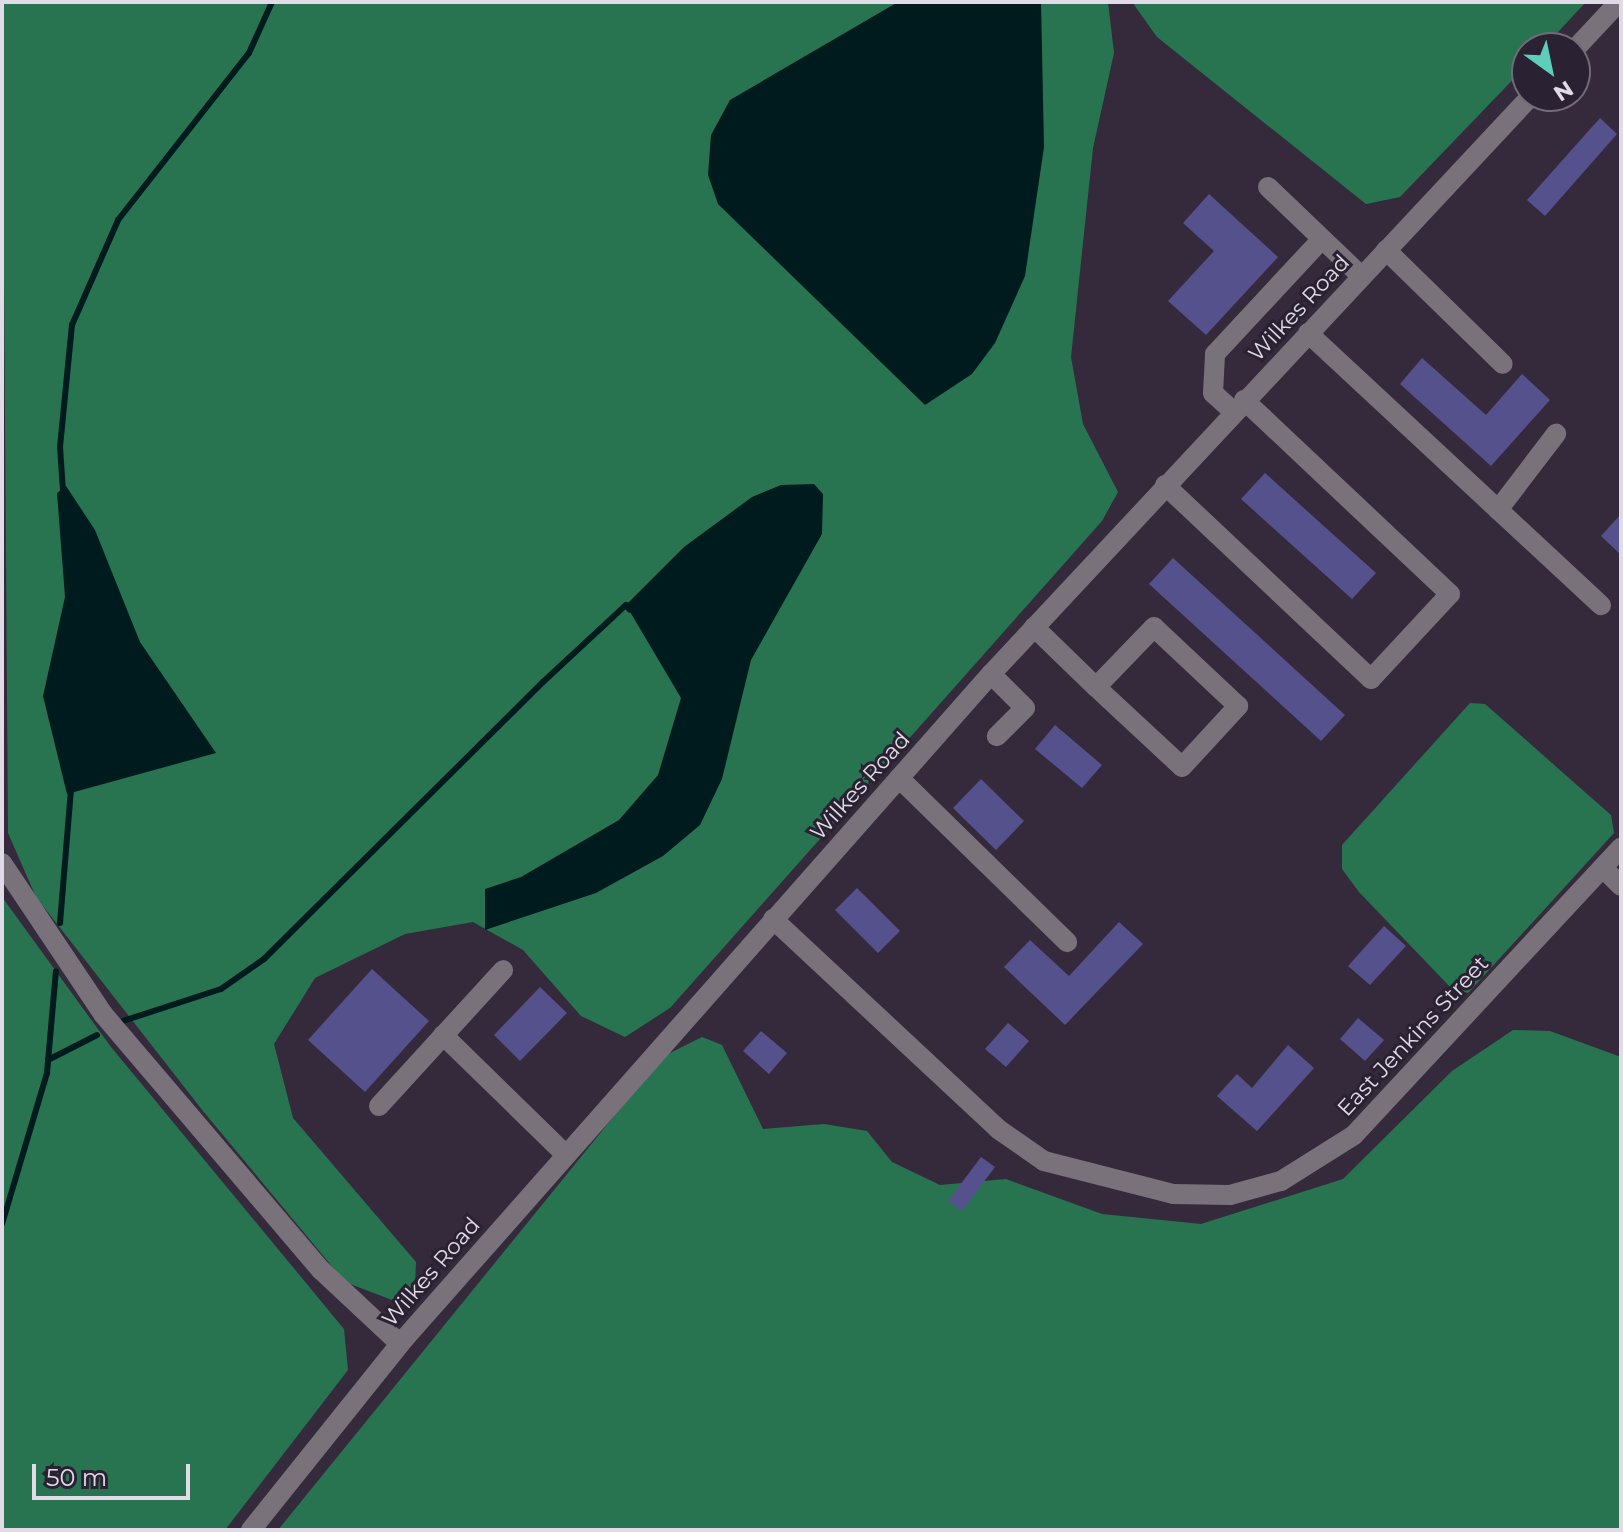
<!DOCTYPE html>
<style>
body{margin:0}
#map{position:relative;width:1623px;height:1532px;overflow:hidden;background:#342a3c;font-family:Montserrat,sans-serif}
div>[style]{position:absolute}
.forest>*{inset:0;background:#287451}
.water>*{inset:0;background:#001b1d}
.stream>*{height:6px;margin:-3px;padding:0 3px;transform-origin:3px;border-radius:3px;background:#001b1d}
.building>*{inset:0;background:#55518d}
.minor>*{height:20px;margin:-10px;padding:0 10px;transform-origin:10px;border-radius:10px;background:#79727a}
span{translate:-50% -50%;white-space:nowrap;text-align:center;line-height:1.15;-webkit-text-stroke:6px #2a2132;paint-order:stroke}
.street-label{font-size:22px;color:#e1dbe7}
.frame{position:absolute;inset:0;border:4px solid #e1dbe7;pointer-events:none}
.north{position:absolute;left:1511px;top:32px;width:80px;height:80px;box-sizing:border-box;background:#2a2132;border:2px solid #736b7a;border-radius:50%;rotate:147deg;font-size:22px;font-weight:700;line-height:32px;text-align:center;color:#e1dbe7}
.north::after{content:'';display:block;margin:auto;width:28px;height:36px;background:#5dceb9;clip-path:polygon(50% 0,100% 100%,50% 72%,0 100%)}
.scale{position:absolute;left:32px;top:1464px;width:158px;height:36px;box-sizing:border-box;border:4px solid #e1dbe7;border-top:0;padding-left:10px;font-size:24px;line-height:28px;white-space:nowrap;color:#e1dbe7;-webkit-text-stroke:6px #2a2132;paint-order:stroke}
</style>
<div id="map">
<div class="forest">
<div style="clip-path:polygon(2px 2px,1108px 2px,1114px 53px,1093px 148px,1071px 357px,1083px 424px,1118px 492px,1102px 521px,670px 1008px,625px 1037px,581px 1016px,523px 950px,473px 922px,405px 934px,315px 978px,274px 1044px,293px 1118px,416px 1262px,415px 1285px,392px 1300px,345px 1282px,203px 1111px,36px 897px,8px 833px)"></div>
<div style="clip-path:polygon(1132px 2px,1586px 2px,1543px 48px,1527px 48px,1527px 65px,1400px 197px,1366px 204px,1157px 37px)"></div>
<div style="clip-path:polygon(1470px 703px,1485px 704px,1611px 815px,1614px 833px,1468px 993px,1452px 989px,1359px 892px,1342px 869px,1342px 845px)"></div>
<div style="clip-path:polygon(2px 897px,111px 1047px,344px 1329px,348px 1370px,225px 1530px,2px 1530px)"></div>
<div style="clip-path:polygon(1513px 1030px,1550px 1031px,1621px 1057px,1621px 1530px,278px 1530px,662px 1057px,702px 1037px,722px 1045px,763px 1129px,824px 1124px,867px 1131px,892px 1162px,940px 1185px,1006px 1179px,1102px 1214px,1201px 1224px,1343px 1179px,1452px 1071px)"></div>
</div>
<div class="water">
<div style="clip-path:polygon(898px 2px,1041px 2px,1044px 147px,1025px 276px,995px 343px,972px 374px,925px 405px,718px 204px,708px 175px,711px 135px,730px 100px)"></div>
<div style="clip-path:polygon(814px 484px,823px 494px,822px 534px,751px 660px,722px 779px,700px 825px,663px 856px,596px 893px,485px 930px,485px 889px,521px 877px,619px 820px,658px 775px,681px 698px,626px 605px,684px 547px,752px 497px,781px 485px)"></div>
<div style="clip-path:polygon(66px 486px,95px 530px,140px 642px,216px 753px,67px 794px,43px 696px,65px 597px,57px 493px)"></div>
</div>
<div class="stream">
<div style="left:63px;top:491px;width:44px;rotate:-93.9deg"></div>
<div style="left:60px;top:447px;width:123px;rotate:-84.4deg"></div>
<div style="left:72px;top:325px;width:115px;rotate:-66.3deg"></div>
<div style="left:118px;top:220px;width:212px;rotate:-51.9deg"></div>
<div style="left:249px;top:53px;width:56px;rotate:-65.7deg"></div>
<div style="left:60px;top:923px;width:135px;rotate:-85.3deg"></div>
<div style="left:123px;top:1021px;width:103px;rotate:-18.1deg"></div>
<div style="left:221px;top:989px;width:52px;rotate:-34.9deg"></div>
<div style="left:264px;top:959px;width:393px;rotate:-44.8deg"></div>
<div style="left:543px;top:682px;width:113px;rotate:-42.9deg"></div>
<div style="left:626px;top:605px;width:6px;rotate:51deg"></div>
<div style="left:48px;top:1060px;width:55px;rotate:-27deg"></div>
<div style="left:2px;top:1224px;width:158px;rotate:-73.4deg"></div>
<div style="left:47px;top:1073px;width:102px;rotate:-85deg"></div>
</div>
<div class="building">
<div style="clip-path:polygon(1600px 118px,1617px 134px,1545px 216px,1527px 200px)"></div>
<div style="clip-path:polygon(1209px 194px,1278px 257px,1206px 335px,1168px 301px,1214px 251px,1183px 223px)"></div>
<div style="clip-path:polygon(1422px 358px,1486px 415px,1522px 374px,1550px 400px,1491px 466px,1400px 384px)"></div>
<div style="clip-path:polygon(1265px 473px,1376px 573px,1352px 599px,1241px 499px)"></div>
<div style="clip-path:polygon(1621px 514px,1621px 555px,1601px 536px)"></div>
<div style="clip-path:polygon(1173px 558px,1345px 715px,1321px 741px,1149px 584px)"></div>
<div style="clip-path:polygon(1055px 725px,1102px 765px,1082px 788px,1035px 749px)"></div>
<div style="clip-path:polygon(981px 779px,1024px 821px,996px 850px,953px 808px)"></div>
<div style="clip-path:polygon(857px 888px,900px 931px,878px 953px,835px 910px)"></div>
<div style="clip-path:polygon(1119px 922px,1143px 944px,1065px 1025px,1004px 967px,1030px 940px,1069px 976px)"></div>
<div style="clip-path:polygon(1384px 926px,1406px 946px,1370px 985px,1348px 966px)"></div>
<div style="clip-path:polygon(372px 969px,429px 1021px,365px 1092px,308px 1040px)"></div>
<div style="clip-path:polygon(540px 987px,567px 1013px,520px 1061px,494px 1035px)"></div>
<div style="clip-path:polygon(1358px 1018px,1384px 1040px,1365px 1061px,1340px 1039px)"></div>
<div style="clip-path:polygon(1008px 1023px,1029px 1041px,1006px 1067px,985px 1049px)"></div>
<div style="clip-path:polygon(761px 1031px,787px 1053px,769px 1074px,743px 1051px)"></div>
<div style="clip-path:polygon(1288px 1045px,1314px 1068px,1257px 1131px,1217px 1096px,1237px 1074px,1252px 1088px)"></div>
<div style="clip-path:polygon(981px 1157px,995px 1167px,962px 1211px,948px 1201px)"></div>
</div>
<div class="minor">
<div style="left:1575px;top:49px;width:64px;rotate:-46.9deg"></div>
<div style="left:1268px;top:187px;width:129px;rotate:43.7deg"></div>
<div style="left:1386px;top:250px;width:163px;rotate:44.3deg"></div>
<div style="left:1308px;top:333px;width:400px;rotate:42.9deg"></div>
<div style="left:1234px;top:412px;width:28px;rotate:-138deg"></div>
<div style="left:1213px;top:393px;width:39px;rotate:-87deg"></div>
<div style="left:1215px;top:354px;width:157px;rotate:-47.1deg"></div>
<div style="left:1165px;top:485px;width:283px;rotate:43.3deg"></div>
<div style="left:1371px;top:679px;width:116px;rotate:-47.1deg"></div>
<div style="left:1450px;top:594px;width:283px;rotate:-136.7deg"></div>
<div style="left:1498px;top:510px;width:96px;rotate:-52.7deg"></div>
<div style="left:1034px;top:627px;width:86px;rotate:44.1deg"></div>
<div style="left:1096px;top:687px;width:117px;rotate:42.9deg"></div>
<div style="left:1182px;top:767px;width:83px;rotate:-47.4deg"></div>
<div style="left:1238px;top:706px;width:115px;rotate:-136.8deg"></div>
<div style="left:1154px;top:627px;width:83px;rotate:134deg"></div>
<div style="left:991px;top:674px;width:48px;rotate:45deg"></div>
<div style="left:1025px;top:708px;width:40px;rotate:135deg"></div>
<div style="left:899px;top:778px;width:235px;rotate:44.3deg"></div>
<div style="left:2px;top:863px;width:182px;rotate:56.2deg"></div>
<div style="left:103px;top:1014px;width:336px;rotate:49.6deg"></div>
<div style="left:321px;top:1270px;width:108px;rotate:43.1deg"></div>
<div style="left:1603px;top:868px;width:25px;rotate:45deg"></div>
<div style="left:773px;top:919px;width:308px;rotate:43deg"></div>
<div style="left:998px;top:1129px;width:56px;rotate:34.8deg"></div>
<div style="left:1044px;top:1161px;width:133px;rotate:14.3deg"></div>
<div style="left:1173px;top:1194px;width:57px;rotate:1deg"></div>
<div style="left:1230px;top:1195px;width:53px;rotate:-15.4deg"></div>
<div style="left:1281px;top:1181px;width:86px;rotate:-32.2deg"></div>
<div style="left:1354px;top:1135px;width:392px;rotate:-47.1deg"></div>
<div style="left:443px;top:1035px;width:172px;rotate:44.3deg"></div>
<div style="left:379px;top:1106px;width:184px;rotate:-47.6deg"></div>
<div style="left:251px;top:1530px;width:246px;rotate:-51.3deg"></div>
<div style="left:405px;top:1338px;width:886px;rotate:-48.57deg"></div>
<div style="left:991px;top:674px;width:791px;rotate:-46.95deg"></div>
</div>
<div class="street-label">
<span style="left:1299px;top:308px;rotate:-47deg">Wilkes Road</span>
<span style="left:860px;top:786px;rotate:-48deg">Wilkes Road</span>
<span style="left:1413px;top:1036px;rotate:-47deg">East Jenkins Street</span>
<span style="left:431px;top:1272px;rotate:-49deg">Wilkes Road</span>
</div>
<div class="frame"></div>
<div class="north">N</div>
<div class="scale">50 m</div>
</div>
